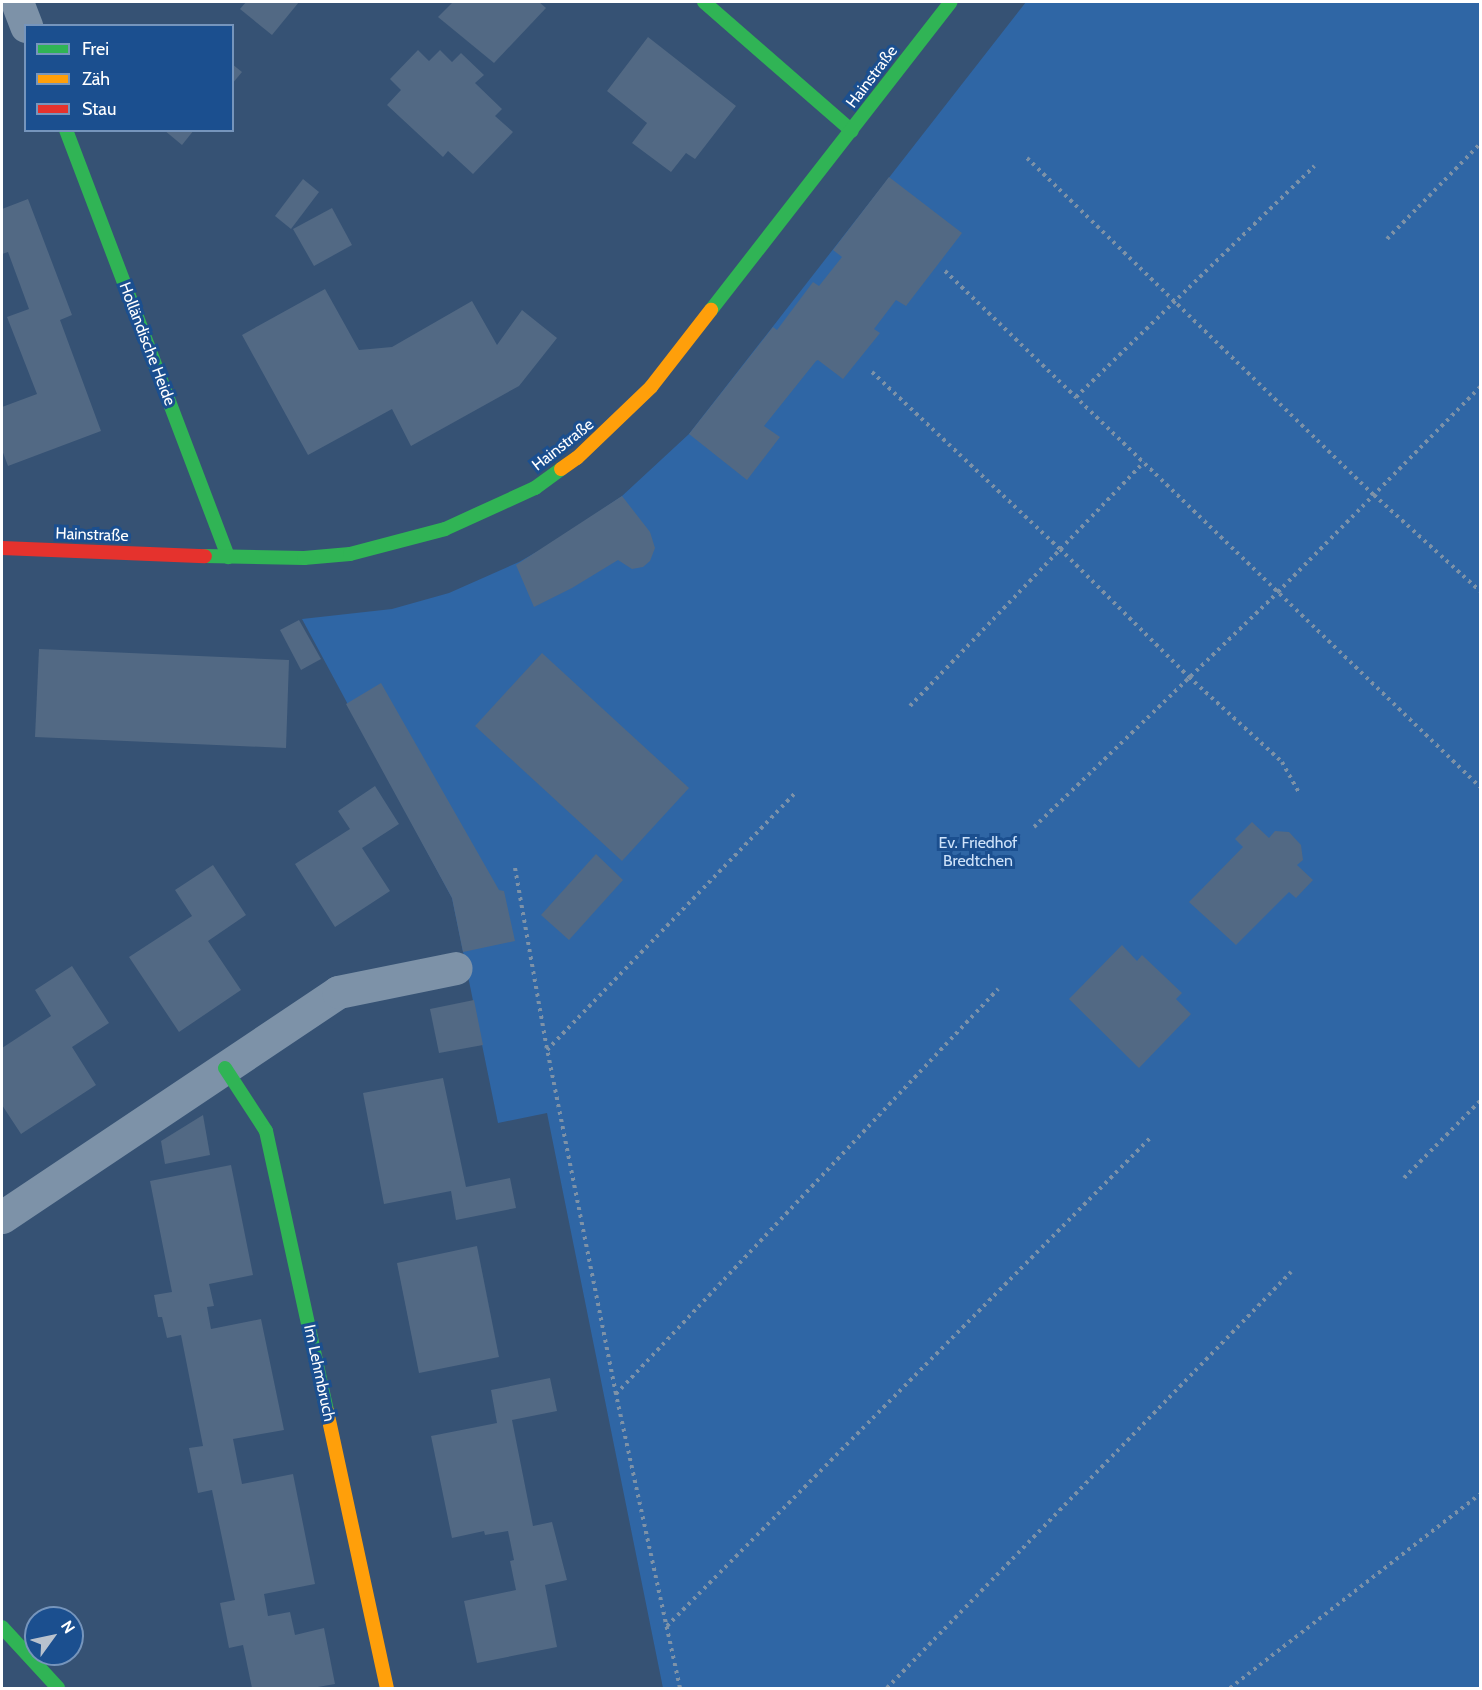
<!DOCTYPE html>
<meta charset="utf-8">
<style>
body{margin:0}
#map{position:relative;width:1482px;height:1690px;overflow:hidden;background:#365274;font-family:Cabin,sans-serif}
div>[style]{position:absolute}
.green>*{inset:0;background:#2f66a5}
.building>*{inset:0;background:#526984}
.path>*{height:4px;margin-top:-2px;transform-origin:0;background:repeating-linear-gradient(90deg,#7d92a8 0 3px,transparent 0 7.5px)}
.street>*{height:33px;margin:-16.5px;padding:0 16.5px;transform-origin:16.5px;border-radius:16.5px;background:#7d92a8}
.fast>*{height:14px;margin:-7px;padding:0 7px;transform-origin:7px;border-radius:7px;background:#30b455}
.slow>*{height:14px;margin:-7px;padding:0 7px;transform-origin:7px;border-radius:7px;background:#ff9f0a}
.jam>*{height:14px;margin:-7px;padding:0 7px;transform-origin:7px;border-radius:7px;background:#e5322d}
span{translate:-50% -50%;white-space:nowrap;text-align:center;line-height:1.15;-webkit-text-stroke:6px #1b4f8f;paint-order:stroke}
.street-label{font-size:16px;color:#fff}
.park-label{font-size:16px;color:#cfe3fa}
.frame{position:absolute;inset:0;border:3px solid #fff;pointer-events:none}
.legend{position:absolute;left:24px;top:24px;width:210px;height:108px;box-sizing:border-box;background:#1b4f8f;border:2px solid #7695bc;margin:0;padding:8px 10px;list-style:none;font-size:18px;color:#fff}
.legend li{display:flex;align-items:center;gap:12px;height:30px}
.legend b{width:30px;border:2px solid #7695bc}
.north{position:absolute;left:24px;top:1606px;width:60px;height:60px;box-sizing:border-box;background:#1b4f8f;border:2px solid #7695bc;border-radius:50%;rotate:57deg;font-size:16px;font-weight:700;line-height:24px;text-align:center;color:#fff}
.north::after{content:'';display:block;margin:auto;width:21px;height:27px;background:#b9c2ce;clip-path:polygon(50% 0,100% 100%,50% 72%,0 100%)}
</style>
<div id="map">
<div class="green">
<div style="clip-path:polygon(1026px 2px,1480px 2px,1480px 1688px,663px 1688px,547px 1113px,498px 1123px,452px 898px,302px 619px,392px 609px,449px 593px,519px 562px,554px 542px,622px 496px,689px 434px)"></div>
</div>
<div class="building">
<div style="clip-path:polygon(246px 2px,299px 2px,272px 35px,240px 9px)"></div>
<div style="clip-path:polygon(453px 2px,539px 2px,546px 8px,494px 63px,438px 17px)"></div>
<div style="clip-path:polygon(648px 37px,736px 106px,695px 159px,686px 153px,671px 172px,632px 143px,647px 123px,607px 91px)"></div>
<div style="clip-path:polygon(418px 50px,429px 61px,440px 50px,452px 62px,461px 53px,484px 75px,475px 83px,502px 109px,495px 116px,513px 132px,473px 174px,448px 151px,443px 157px,387px 105px,401px 90px,390px 79px)"></div>
<div style="clip-path:polygon(232px 64px,242px 72px,232px 84px)"></div>
<div style="clip-path:polygon(164px 130px,194px 130px,182px 145px)"></div>
<div style="clip-path:polygon(889px 177px,962px 233px,906px 306px,896px 300px,874px 329px,880px 333px,843px 379px,818px 360px,816px 361px,764px 426px,780px 437px,747px 480px,689px 434px,773px 327px,777px 330px,813px 282px,819px 286px,842px 257px,833px 250px)"></div>
<div style="clip-path:polygon(303px 179px,319px 192px,291px 229px,275px 216px)"></div>
<div style="clip-path:polygon(28px 199px,72px 315px,60px 320px,101px 431px,8px 466px,2px 450px,2px 407px,37px 394px,7px 317px,29px 309px,8px 252px,2px 254px,2px 209px)"></div>
<div style="clip-path:polygon(332px 208px,352px 245px,314px 266px,293px 229px)"></div>
<div style="clip-path:polygon(325px 289px,359px 350px,392px 347px,472px 301px,497px 345px,522px 310px,557px 338px,519px 386px,411px 446px,392px 409px,308px 455px,242px 335px)"></div>
<div style="clip-path:polygon(622px 496px,650px 532px,655px 548px,650px 561px,643px 567px,632px 569px,618px 560px,572px 588px,534px 607px,516px 565px)"></div>
<div style="clip-path:polygon(299px 620px,321px 659px,301px 670px,280px 630px)"></div>
<div style="clip-path:polygon(39px 649px,289px 660px,286px 748px,35px 737px)"></div>
<div style="clip-path:polygon(542px 653px,689px 788px,622px 861px,475px 726px)"></div>
<div style="clip-path:polygon(381px 683px,499px 890px,504px 891px,515px 941px,463px 952px,452px 898px,346px 704px)"></div>
<div style="clip-path:polygon(375px 786px,399px 824px,362px 848px,390px 891px,335px 927px,295px 864px,350px 829px,338px 811px)"></div>
<div style="clip-path:polygon(1252px 822px,1269px 838px,1275px 831px,1289px 832px,1301px 845px,1303px 860px,1297px 865px,1313px 880px,1296px 898px,1289px 892px,1236px 945px,1189px 902px,1243px 847px,1235px 839px)"></div>
<div style="clip-path:polygon(596px 854px,623px 880px,569px 940px,541px 915px)"></div>
<div style="clip-path:polygon(213px 865px,246px 915px,208px 941px,241px 990px,179px 1032px,129px 957px,192px 916px,175px 890px)"></div>
<div style="clip-path:polygon(1122px 945px,1137px 961px,1142px 955px,1182px 993px,1176px 999px,1191px 1014px,1139px 1068px,1069px 999px)"></div>
<div style="clip-path:polygon(72px 966px,109px 1023px,72px 1047px,96px 1085px,21px 1134px,2px 1105px,2px 1048px,51px 1016px,35px 990px)"></div>
<div style="clip-path:polygon(474px 1000px,483px 1045px,439px 1053px,430px 1009px)"></div>
<div style="clip-path:polygon(443px 1078px,466px 1187px,510px 1178px,516px 1208px,456px 1220px,451px 1191px,384px 1204px,363px 1093px)"></div>
<div style="clip-path:polygon(203px 1115px,210px 1155px,165px 1164px,161px 1141px)"></div>
<div style="clip-path:polygon(231px 1165px,253px 1275px,209px 1284px,214px 1306px,207px 1307px,211px 1329px,261px 1319px,284px 1430px,233px 1439px,242px 1484px,293px 1474px,315px 1584px,264px 1594px,268px 1616px,290px 1612px,295px 1635px,324px 1628px,335px 1684px,312px 1688px,252px 1688px,243px 1645px,229px 1648px,220px 1603px,235px 1600px,212px 1490px,198px 1493px,189px 1448px,203px 1446px,181px 1335px,167px 1338px,162px 1317px,158px 1317px,154px 1295px,172px 1292px,150px 1181px)"></div>
<div style="clip-path:polygon(477px 1246px,499px 1357px,419px 1373px,397px 1263px)"></div>
<div style="clip-path:polygon(550px 1378px,557px 1411px,512px 1420px,533px 1526px,552px 1522px,567px 1580px,545px 1585px,557px 1647px,477px 1663px,464px 1601px,516px 1590px,510px 1561px,514px 1560px,508px 1531px,485px 1535px,484px 1531px,452px 1538px,431px 1436px,497px 1423px,491px 1390px)"></div>
</div>
<div class="path">
<div style="left:1027px;top:158px;width:484px;rotate:44.2deg"></div>
<div style="left:1374px;top:495px;width:143px;rotate:42.2deg"></div>
<div style="left:1387px;top:239px;width:133px;rotate:-45.6deg"></div>
<div style="left:945px;top:271px;width:743px;rotate:43.96deg"></div>
<div style="left:872px;top:372px;width:258px;rotate:43.3deg"></div>
<div style="left:1060px;top:549px;width:182px;rotate:44.8deg"></div>
<div style="left:1189px;top:677px;width:126px;rotate:42.4deg"></div>
<div style="left:1282px;top:762px;width:37px;rotate:61deg"></div>
<div style="left:1076px;top:397px;width:332px;rotate:-44.1deg"></div>
<div style="left:910px;top:706px;width:338px;rotate:-46.2deg"></div>
<div style="left:1034px;top:827px;width:339px;rotate:-43.9deg"></div>
<div style="left:1278px;top:592px;width:288px;rotate:-45.4deg"></div>
<div style="left:515px;top:868px;width:184px;rotate:80deg"></div>
<div style="left:1404px;top:1178px;width:108px;rotate:-45.4deg"></div>
<div style="left:616px;top:1394px;width:557px;rotate:-46.67deg"></div>
<div style="left:667px;top:1626px;width:689px;rotate:-45.29deg"></div>
<div style="left:680px;top:1688px;width:301px;rotate:-102.3deg"></div>
<div style="left:616px;top:1394px;width:351px;rotate:-101.3deg"></div>
<div style="left:547px;top:1050px;width:356px;rotate:-46deg"></div>
<div style="left:887px;top:1688px;width:580px;rotate:-45.84deg"></div>
<div style="left:1230px;top:1688px;width:316px;rotate:-37.8deg"></div>
</div>
<div class="street">
<div style="left:17px;top:2px;width:26px;rotate:69deg"></div>
<div style="left:2px;top:1217px;width:404px;rotate:-33.8deg"></div>
<div style="left:338px;top:992px;width:120px;rotate:-11.5deg"></div>
</div>
<div class="fast">
<div style="left:704px;top:2px;width:196px;rotate:41.1deg"></div>
<div style="left:66px;top:130px;width:457px;rotate:69.2deg"></div>
<div style="left:711px;top:310px;width:390px;rotate:-52.1deg"></div>
<div style="left:205px;top:556px;width:99px;rotate:1.2deg"></div>
<div style="left:304px;top:558px;width:46px;rotate:-5deg"></div>
<div style="left:350px;top:554px;width:98px;rotate:-14.7deg"></div>
<div style="left:445px;top:529px;width:99px;rotate:-24.5deg"></div>
<div style="left:535px;top:488px;width:32px;rotate:-36deg"></div>
<div style="left:225px;top:1068px;width:75px;rotate:56.9deg"></div>
<div style="left:266px;top:1131px;width:287px;rotate:77.7deg"></div>
<div style="left:2px;top:1627px;width:83px;rotate:47.4deg"></div>
</div>
<div class="slow">
<div style="left:561px;top:469px;width:19px;rotate:-35deg"></div>
<div style="left:577px;top:458px;width:103px;rotate:-43.8deg"></div>
<div style="left:651px;top:387px;width:98px;rotate:-52.1deg"></div>
<div style="left:327px;top:1411px;width:283px;rotate:77.8deg"></div>
</div>
<div class="jam">
<div style="left:2px;top:548px;width:203px;rotate:2.3deg"></div>
</div>
<div class="street-label">
<span style="left:872px;top:77px;rotate:-53deg">Hainstraße</span>
<span style="left:147px;top:344px;rotate:69deg">Holländische Heide</span>
<span style="left:563px;top:445px;rotate:-38deg">Hainstraße</span>
<span style="left:92px;top:535px;rotate:2deg">Hainstraße</span>
<span style="left:319px;top:1373px;rotate:78deg">Im Lehmbruch</span>
</div>
<div class="park-label">
<span style="left:978px;top:852px">Ev. Friedhof<br>Bredtchen</span>
</div>
<div class="frame"></div>
<ul class="legend">
<li><b style="height:8px;background:#30b455"></b>Frei</li>
<li><b style="height:8px;background:#ff9f0a"></b>Zäh</li>
<li><b style="height:8px;background:#e5322d"></b>Stau</li>
</ul>
<div class="north">N</div>
</div>
